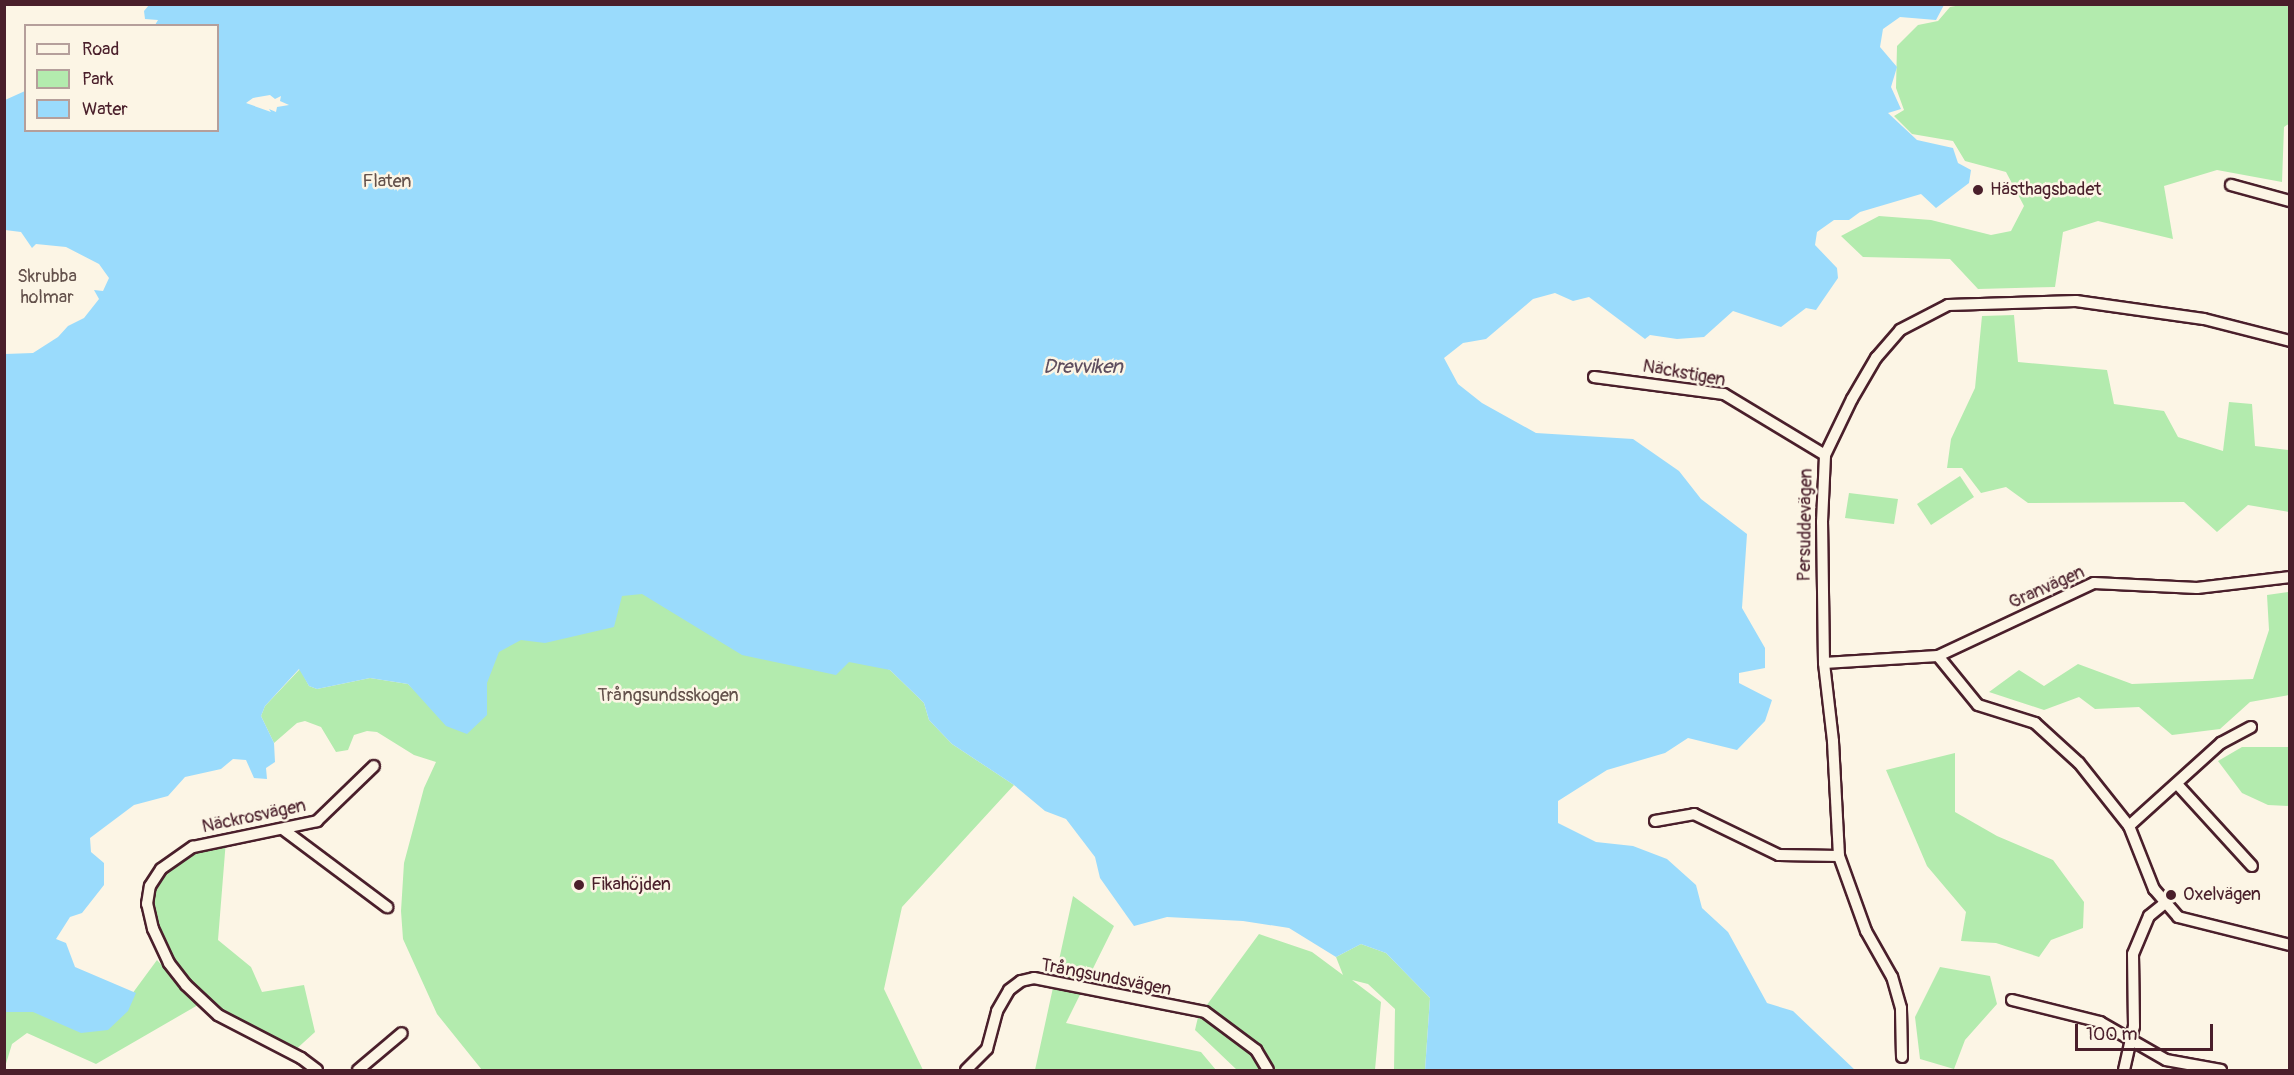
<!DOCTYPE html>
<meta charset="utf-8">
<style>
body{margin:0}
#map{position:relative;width:2294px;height:1075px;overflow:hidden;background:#fcf5e5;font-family:Pangolin,sans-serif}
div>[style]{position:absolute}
.green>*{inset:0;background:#b3ebae}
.water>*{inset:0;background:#9adbfc}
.roads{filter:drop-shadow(2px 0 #4a1f2b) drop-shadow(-2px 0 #4a1f2b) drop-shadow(0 2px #4a1f2b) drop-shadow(0 -2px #4a1f2b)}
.minor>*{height:10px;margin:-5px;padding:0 5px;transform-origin:5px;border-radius:5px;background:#fcf5e5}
.dots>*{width:16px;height:16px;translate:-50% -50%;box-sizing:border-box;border:3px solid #fcf5e5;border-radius:50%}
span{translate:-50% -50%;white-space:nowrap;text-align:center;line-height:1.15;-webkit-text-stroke:5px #fcf5e5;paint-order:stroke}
.park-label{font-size:18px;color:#64524c}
.poi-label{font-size:18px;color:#4a1f2b}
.left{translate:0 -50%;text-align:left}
.street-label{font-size:18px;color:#4a1f2b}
.water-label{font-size:20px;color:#5e4e5f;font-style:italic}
.frame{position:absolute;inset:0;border:6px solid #4a1f2b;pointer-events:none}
.legend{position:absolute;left:24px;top:24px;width:195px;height:108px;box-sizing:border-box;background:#fcf5e5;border:2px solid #b59f9b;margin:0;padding:8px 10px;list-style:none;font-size:18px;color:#4a1f2b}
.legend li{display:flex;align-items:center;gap:12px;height:30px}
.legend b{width:30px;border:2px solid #b59f9b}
.scale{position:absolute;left:2075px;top:1024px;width:138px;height:27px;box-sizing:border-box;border:3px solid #4a1f2b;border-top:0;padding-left:8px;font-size:18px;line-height:21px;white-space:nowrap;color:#4a1f2b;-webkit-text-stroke:4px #fcf5e5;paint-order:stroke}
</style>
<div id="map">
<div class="green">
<div style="clip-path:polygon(1961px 5px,2289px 5px,2290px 123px,2284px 127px,2282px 182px,2217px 170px,2164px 186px,2173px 239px,2098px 221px,2063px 232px,2055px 287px,1978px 289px,1950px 259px,1863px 257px,1841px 236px,1879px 216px,1931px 220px,1991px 235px,2011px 231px,2024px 206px,2006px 172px,1965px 161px,1953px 141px,1912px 134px,1894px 116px,1904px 110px,1896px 88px,1897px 46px,1918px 25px,1938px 21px,1950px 7px)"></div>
<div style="clip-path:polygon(2014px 315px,2018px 362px,2107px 370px,2114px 404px,2164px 411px,2178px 437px,2223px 451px,2229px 402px,2252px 404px,2255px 446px,2289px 450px,2289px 512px,2248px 505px,2217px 532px,2184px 502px,2028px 503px,2006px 487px,1981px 493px,1962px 468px,1947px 468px,1951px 439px,1975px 388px,1982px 316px)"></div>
<div style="clip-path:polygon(1960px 476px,1974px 497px,1931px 525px,1917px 504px)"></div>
<div style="clip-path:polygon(1849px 493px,1898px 499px,1894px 524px,1845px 518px)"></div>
<div style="clip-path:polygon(497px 506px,890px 670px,924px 703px,929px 720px,952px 744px,1014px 785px,902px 907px,884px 989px,923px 1070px,482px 1070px,437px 1014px,403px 939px,401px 911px,404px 863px,424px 788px,436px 762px,414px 755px,377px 732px,367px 731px,354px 735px,348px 750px,336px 752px,321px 727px,305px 721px,297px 723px,274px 743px,261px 716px,265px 706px,300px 669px,309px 686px,317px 689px,370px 678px,408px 684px,423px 698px)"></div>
<div style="clip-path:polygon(2288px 592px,2289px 695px,2250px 702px,2220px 729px,2172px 735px,2139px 707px,2095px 709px,2079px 697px,2044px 710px,1989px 692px,2019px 670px,2044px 686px,2078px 664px,2132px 684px,2253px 679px,2269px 630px,2267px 595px)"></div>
<div style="clip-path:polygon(2242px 747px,2289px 747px,2289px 806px,2268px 805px,2242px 793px,2218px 761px)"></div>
<div style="clip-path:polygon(1955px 753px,1955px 812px,1997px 836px,2053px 860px,2084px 902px,2083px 928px,2051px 940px,2039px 957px,1996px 943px,1961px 941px,1966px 912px,1927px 866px,1886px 770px)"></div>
<div style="clip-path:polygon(226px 840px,218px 940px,251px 967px,262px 992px,304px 985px,315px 1032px,292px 1053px,218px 1015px,186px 985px,153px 929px,150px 886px,193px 847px)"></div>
<div style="clip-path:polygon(1073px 896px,1114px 926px,1066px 1023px,1201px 1052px,1216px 1070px,1035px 1070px)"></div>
<div style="clip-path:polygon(1259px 934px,1312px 952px,1343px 975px,1336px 957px,1361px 944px,1386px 953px,1430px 998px,1425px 1070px,1394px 1070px,1395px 1009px,1368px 984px,1352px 980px,1381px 1002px,1375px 1070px,1237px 1070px,1195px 1030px,1198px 1017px)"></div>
<div style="clip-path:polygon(5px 953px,132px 994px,157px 960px,198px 1005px,96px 1064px,27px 1033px,12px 1044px,5px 1067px)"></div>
<div style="clip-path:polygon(1940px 967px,1990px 976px,1997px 1004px,1965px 1040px,1954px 1069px,1920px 1059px,1915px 1017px)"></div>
</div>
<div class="water">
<div style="clip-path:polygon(evenodd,149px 5px,1944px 5px,1936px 20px,1900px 17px,1883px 29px,1880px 47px,1897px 67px,1891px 87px,1901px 109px,1888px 113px,1917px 140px,1953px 148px,1958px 163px,1971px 170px,1969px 183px,1936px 208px,1921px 194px,1860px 212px,1849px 220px,1834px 220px,1817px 232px,1815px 245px,1837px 268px,1838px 278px,1816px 310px,1806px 308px,1781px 327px,1733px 311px,1704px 337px,1677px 339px,1650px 335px,1645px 339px,1589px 297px,1573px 301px,1555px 293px,1533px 299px,1486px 339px,1463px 343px,1444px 358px,1458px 384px,1482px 403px,1536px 433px,1633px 439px,1679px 471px,1701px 499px,1747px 534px,1742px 608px,1765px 648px,1765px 668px,1739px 673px,1739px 683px,1772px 700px,1765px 721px,1737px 750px,1688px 738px,1665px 753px,1607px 770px,1558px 801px,1558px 823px,1596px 842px,1633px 846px,1667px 859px,1696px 885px,1702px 908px,1728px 932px,1767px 1003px,1793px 1011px,1855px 1070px,1425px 1070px,1430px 998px,1386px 953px,1361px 944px,1336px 957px,1289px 928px,1243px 921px,1167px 917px,1134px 926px,1100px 878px,1095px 857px,1066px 819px,1045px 811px,1014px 785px,952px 744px,929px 720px,924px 703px,890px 670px,849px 662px,836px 675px,742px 655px,642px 594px,622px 596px,614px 627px,545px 643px,521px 640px,499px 652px,487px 683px,487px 715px,467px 734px,446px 726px,408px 684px,370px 678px,317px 689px,309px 686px,299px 669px,265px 706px,261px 716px,274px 743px,275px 762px,266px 768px,267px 779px,254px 778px,246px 760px,233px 759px,221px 769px,185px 777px,168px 796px,134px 805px,90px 838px,91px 852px,104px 863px,104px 885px,82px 913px,70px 917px,56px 939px,66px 943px,75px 967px,136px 993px,128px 1011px,108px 1030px,81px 1033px,33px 1012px,5px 1012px,5px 354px,33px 353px,58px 337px,68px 326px,84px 318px,99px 299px,94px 290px,103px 291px,109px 278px,99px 264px,66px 247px,36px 244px,32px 248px,21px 232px,5px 230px,5px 100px,25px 91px,26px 130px,218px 130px,218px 26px,155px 25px,158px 20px,145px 19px,144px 11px,149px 5px,270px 95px,275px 99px,281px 96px,280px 101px,289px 105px,277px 107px,276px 112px,269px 109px,271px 112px,246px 103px,253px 98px,270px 95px)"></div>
</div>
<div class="roads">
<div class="minor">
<div style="left:2231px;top:185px;width:61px;rotate:15.2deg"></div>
<div style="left:1594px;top:377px;width:131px;rotate:7.5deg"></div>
<div style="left:1724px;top:394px;width:118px;rotate:31.1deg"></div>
<div style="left:1938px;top:656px;width:63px;rotate:50.8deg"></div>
<div style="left:1978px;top:705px;width:60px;rotate:17.5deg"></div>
<div style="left:2035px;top:723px;width:59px;rotate:42.3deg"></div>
<div style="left:2079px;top:763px;width:80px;rotate:51.6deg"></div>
<div style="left:2129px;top:826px;width:68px;rotate:68.4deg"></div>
<div style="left:2154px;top:889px;width:37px;rotate:49deg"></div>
<div style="left:2178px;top:917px;width:115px;rotate:14deg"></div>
<div style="left:1824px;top:663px;width:114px;rotate:-3.5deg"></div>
<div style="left:1938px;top:656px;width:172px;rotate:-25.1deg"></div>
<div style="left:2094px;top:583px;width:103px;rotate:2.8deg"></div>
<div style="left:2197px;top:588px;width:94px;rotate:-6.7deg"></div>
<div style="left:2177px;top:784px;width:111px;rotate:47.6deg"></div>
<div style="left:1655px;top:821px;width:40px;rotate:-10deg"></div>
<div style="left:1694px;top:814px;width:94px;rotate:25.8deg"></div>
<div style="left:1779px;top:855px;width:60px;rotate:1deg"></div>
<div style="left:2129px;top:826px;width:124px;rotate:-42.1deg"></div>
<div style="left:2221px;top:743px;width:34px;rotate:-28deg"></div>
<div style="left:284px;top:830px;width:129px;rotate:36.8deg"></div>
<div style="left:2012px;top:1000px;width:91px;rotate:14deg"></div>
<div style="left:2100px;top:1022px;width:76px;rotate:29.9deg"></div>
<div style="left:2166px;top:1060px;width:56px;rotate:10.3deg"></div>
<div style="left:1902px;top:1057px;width:49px;rotate:-91.2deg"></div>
<div style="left:1901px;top:1008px;width:32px;rotate:-106deg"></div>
<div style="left:1892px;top:977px;width:53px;rotate:-119.5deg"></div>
<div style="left:1866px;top:931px;width:80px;rotate:-109.8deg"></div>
<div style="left:1839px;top:856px;width:115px;rotate:-93deg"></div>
<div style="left:1833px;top:741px;width:79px;rotate:-96.6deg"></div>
<div style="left:1824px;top:663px;width:141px;rotate:-90.8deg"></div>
<div style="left:1822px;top:522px;width:67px;rotate:-87.4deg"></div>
<div style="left:1825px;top:455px;width:62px;rotate:-64.3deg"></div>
<div style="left:1852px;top:399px;width:48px;rotate:-59.7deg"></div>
<div style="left:1876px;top:358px;width:37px;rotate:-49deg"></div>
<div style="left:1900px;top:330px;width:54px;rotate:-27.5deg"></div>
<div style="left:1948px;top:305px;width:128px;rotate:-1.8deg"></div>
<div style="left:2076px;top:301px;width:129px;rotate:8deg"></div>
<div style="left:2204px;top:319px;width:89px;rotate:14.3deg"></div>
<div style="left:317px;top:1070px;width:20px;rotate:-143deg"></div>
<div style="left:301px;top:1058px;width:93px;rotate:-152.6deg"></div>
<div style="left:218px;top:1015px;width:44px;rotate:-136.8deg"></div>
<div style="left:186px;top:985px;width:28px;rotate:-128deg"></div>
<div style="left:169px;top:963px;width:38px;rotate:-115deg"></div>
<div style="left:153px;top:929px;width:26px;rotate:-103deg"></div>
<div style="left:147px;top:904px;width:18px;rotate:-81deg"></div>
<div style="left:150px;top:886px;width:20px;rotate:-57deg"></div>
<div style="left:161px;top:869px;width:39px;rotate:-35deg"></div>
<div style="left:193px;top:847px;width:127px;rotate:-11.8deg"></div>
<div style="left:317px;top:821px;width:79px;rotate:-44deg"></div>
<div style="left:358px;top:1070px;width:57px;rotate:-40.1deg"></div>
<div style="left:966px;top:1070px;width:30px;rotate:-45deg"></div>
<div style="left:987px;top:1049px;width:39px;rotate:-75deg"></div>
<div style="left:997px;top:1011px;width:24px;rotate:-60deg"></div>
<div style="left:1009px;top:990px;width:15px;rotate:-37deg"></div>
<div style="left:1021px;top:981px;width:13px;rotate:-13deg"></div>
<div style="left:1034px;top:978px;width:174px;rotate:11.2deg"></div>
<div style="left:1205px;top:1012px;width:64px;rotate:36.7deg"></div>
<div style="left:1256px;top:1050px;width:23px;rotate:59deg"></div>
<div style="left:2124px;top:1070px;width:45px;rotate:-77.2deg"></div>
<div style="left:2134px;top:1026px;width:72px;rotate:-90.8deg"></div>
<div style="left:2133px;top:954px;width:41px;rotate:-67.2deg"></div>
<div style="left:2149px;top:916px;width:22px;rotate:-39deg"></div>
</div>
</div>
<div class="dots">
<div style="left:1978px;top:190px;background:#4a1f2b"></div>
<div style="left:579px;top:885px;background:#4a1f2b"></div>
<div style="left:2171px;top:895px;background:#4a1f2b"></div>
</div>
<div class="park-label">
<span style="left:387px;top:182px">Flaten</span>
<span style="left:47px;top:288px">Skrubba<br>holmar</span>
<span style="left:668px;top:696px">Trångsundsskogen</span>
</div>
<div class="poi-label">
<span class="left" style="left:1990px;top:190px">Hästhagsbadet</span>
<span class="left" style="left:591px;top:885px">Fikahöjden</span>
<span class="left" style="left:2183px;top:895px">Oxelvägen</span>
</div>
<div class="street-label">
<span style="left:1684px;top:374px;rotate:10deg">Näckstigen</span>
<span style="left:1806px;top:525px;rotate:-89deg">Persuddevägen</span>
<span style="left:2047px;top:588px;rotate:-24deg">Granvägen</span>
<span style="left:254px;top:817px;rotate:-12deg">Näckrosvägen</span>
<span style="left:1106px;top:978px;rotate:11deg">Trångsundsvägen</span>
</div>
<div class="water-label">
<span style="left:1083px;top:366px">Drevviken</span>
</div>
<div class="frame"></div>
<ul class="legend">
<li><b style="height:8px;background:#fcf5e5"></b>Road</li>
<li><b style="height:16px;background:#b3ebae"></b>Park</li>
<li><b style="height:16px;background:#9adbfc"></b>Water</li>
</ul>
<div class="scale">100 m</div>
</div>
